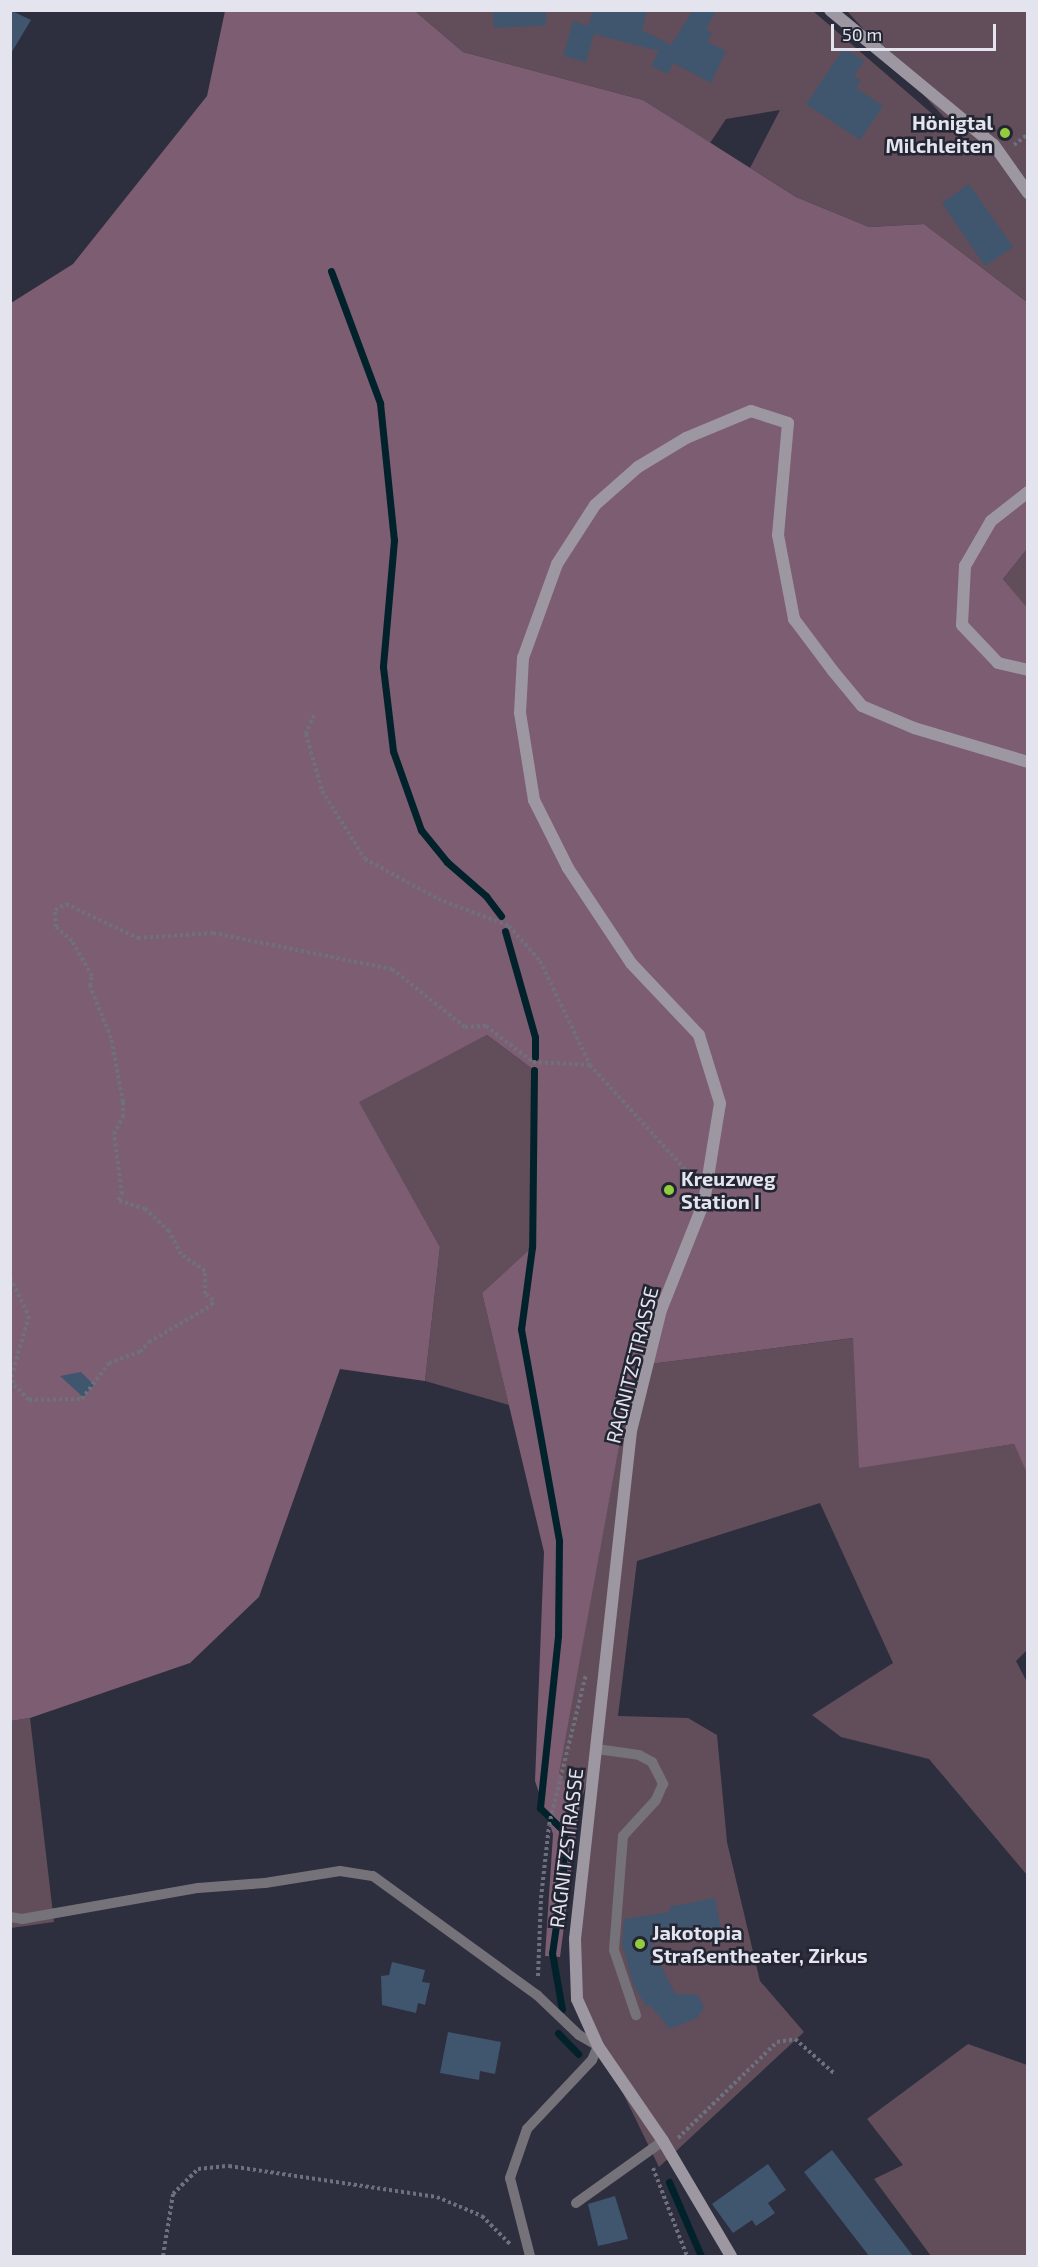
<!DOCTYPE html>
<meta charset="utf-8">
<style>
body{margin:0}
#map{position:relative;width:1038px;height:2267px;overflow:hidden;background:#2d2e3e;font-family:"Exo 2",sans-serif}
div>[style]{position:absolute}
.green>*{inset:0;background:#614e5a}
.forest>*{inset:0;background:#7c5d71}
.stream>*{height:7px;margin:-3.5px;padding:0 3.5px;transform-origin:3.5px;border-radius:3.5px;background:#02222b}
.building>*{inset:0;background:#3f566e}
.path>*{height:4px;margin-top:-2px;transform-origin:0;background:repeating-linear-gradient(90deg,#6f707e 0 3px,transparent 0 6px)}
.service>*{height:10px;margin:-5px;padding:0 5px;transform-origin:5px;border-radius:5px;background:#767279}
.secondary>*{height:12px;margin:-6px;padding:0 6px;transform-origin:6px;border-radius:6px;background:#9d97a2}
.dots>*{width:16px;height:16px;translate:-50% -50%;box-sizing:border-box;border:3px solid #232533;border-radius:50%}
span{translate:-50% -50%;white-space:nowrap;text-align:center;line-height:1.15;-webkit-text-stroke:5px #232533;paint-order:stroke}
.poi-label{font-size:20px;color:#e3e4ee;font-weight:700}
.right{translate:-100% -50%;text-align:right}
.left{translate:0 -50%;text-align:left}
.street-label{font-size:20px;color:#e3e4ee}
.frame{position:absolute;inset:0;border:12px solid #e3e4ee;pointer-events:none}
.scale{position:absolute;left:831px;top:24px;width:165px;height:27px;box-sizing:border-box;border:3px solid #e3e4ee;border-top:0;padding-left:8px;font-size:18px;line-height:21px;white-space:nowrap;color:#e3e4ee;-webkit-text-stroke:4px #232533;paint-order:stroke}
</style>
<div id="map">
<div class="green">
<div style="clip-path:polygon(415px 11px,813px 11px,973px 149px,847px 11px,1027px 11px,1027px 302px,924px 224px,869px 227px,796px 197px,750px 168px,780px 110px,726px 119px,710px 143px,643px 100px,463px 52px)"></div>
<div style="clip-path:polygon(1027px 549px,1027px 609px,1003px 579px)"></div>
<div style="clip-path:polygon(487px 1035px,534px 1070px,532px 1247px,482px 1293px,509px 1405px,425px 1381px,440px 1247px,358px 1101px)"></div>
<div style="clip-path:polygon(854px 1338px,860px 1467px,1014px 1444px,1028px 1473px,1027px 1650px,1016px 1661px,1027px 1682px,1027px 1875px,929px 1759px,841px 1737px,812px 1715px,893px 1663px,820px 1503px,637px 1561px,618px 1716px,688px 1718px,717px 1735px,727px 1842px,760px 1981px,804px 2032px,659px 2167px,577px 1999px,575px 1939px,596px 1754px,580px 1804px,558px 1774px,634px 1366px)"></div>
<div style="clip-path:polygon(30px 1718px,54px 1922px,11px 1928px,11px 1721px)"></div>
<div style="clip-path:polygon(968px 2044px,1027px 2065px,1027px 2256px,931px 2256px,874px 2179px,903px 2165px,867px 2119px)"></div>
</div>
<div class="forest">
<div style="clip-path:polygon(225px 11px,415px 11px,463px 52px,643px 100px,796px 197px,869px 227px,924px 224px,1027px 302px,1027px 549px,1003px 579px,1028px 609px,1027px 1473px,1014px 1444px,859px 1468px,853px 1338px,634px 1366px,559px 1773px,580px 1804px,560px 1957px,545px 1956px,553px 1834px,535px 1781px,544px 1552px,482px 1293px,532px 1247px,534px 1070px,487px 1035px,359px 1102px,440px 1247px,425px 1381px,340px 1369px,259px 1597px,190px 1663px,30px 1718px,11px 1721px,11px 303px,73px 264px,207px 96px)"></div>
</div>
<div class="stream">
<div style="left:331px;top:271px;width:141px;rotate:69.6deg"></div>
<div style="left:380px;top:403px;width:138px;rotate:84.2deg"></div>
<div style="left:394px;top:540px;width:127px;rotate:95deg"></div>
<div style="left:383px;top:667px;width:85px;rotate:83.2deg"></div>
<div style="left:393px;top:751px;width:84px;rotate:70.5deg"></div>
<div style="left:421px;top:830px;width:41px;rotate:50.9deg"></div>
<div style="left:447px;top:862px;width:52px;rotate:41.1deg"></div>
<div style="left:486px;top:896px;width:25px;rotate:53deg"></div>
<div style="left:505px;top:931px;width:110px;rotate:74.2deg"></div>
<div style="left:535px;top:1037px;width:20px;rotate:90deg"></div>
<div style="left:534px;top:1070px;width:177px;rotate:90.6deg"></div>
<div style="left:532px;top:1247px;width:83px;rotate:97.6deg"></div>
<div style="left:521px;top:1329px;width:215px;rotate:79.8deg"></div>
<div style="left:559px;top:1541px;width:95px;rotate:90.6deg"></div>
<div style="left:558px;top:1636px;width:173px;rotate:96deg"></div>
<div style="left:540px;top:1808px;width:33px;rotate:44deg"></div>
<div style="left:564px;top:1831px;width:46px;rotate:91.2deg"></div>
<div style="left:563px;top:1877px;width:77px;rotate:98.2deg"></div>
<div style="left:552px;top:1953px;width:57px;rotate:79.9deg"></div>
<div style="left:558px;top:2033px;width:29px;rotate:46deg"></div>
<div style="left:669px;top:2182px;width:81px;rotate:66.6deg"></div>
</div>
<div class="building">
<div style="clip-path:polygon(10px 10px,31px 20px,10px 55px)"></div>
<div style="clip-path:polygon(493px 10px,546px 10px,546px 25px,494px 28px)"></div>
<div style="clip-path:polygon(593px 10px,647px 10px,642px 30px,671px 45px,693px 10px,716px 10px,706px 29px,712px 32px,707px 42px,726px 51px,711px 83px,673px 63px,668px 74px,651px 66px,659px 51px,594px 34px,586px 62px,563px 56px,573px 21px,588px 26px)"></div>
<div style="clip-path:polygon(844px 48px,864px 61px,854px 76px,861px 80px,856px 88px,883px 106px,860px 140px,806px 104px)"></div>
<div style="clip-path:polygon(969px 184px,1013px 247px,985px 266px,942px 203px)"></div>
<div style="clip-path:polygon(81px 1372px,94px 1385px,83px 1397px,60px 1376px)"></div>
<div style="clip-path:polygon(715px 1898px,721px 1930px,650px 1944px,675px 1994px,698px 1995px,704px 2007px,697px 2018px,670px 2029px,649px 2004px,646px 2006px,634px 1986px,622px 1944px,624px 1919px,670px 1912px,669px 1907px)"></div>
<div style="clip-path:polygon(392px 1962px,425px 1970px,422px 1982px,430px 1983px,425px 2005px,418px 2003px,416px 2013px,382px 2005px,381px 1976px,389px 1975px)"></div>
<div style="clip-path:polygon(448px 2032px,501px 2042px,495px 2074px,480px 2071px,479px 2080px,440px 2073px)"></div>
<div style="clip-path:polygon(832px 2150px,913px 2256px,869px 2256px,804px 2172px)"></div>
<div style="clip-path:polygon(768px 2164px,786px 2190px,768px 2203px,775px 2213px,756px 2226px,752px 2220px,733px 2233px,712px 2204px)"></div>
<div style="clip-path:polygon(615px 2196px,628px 2239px,598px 2246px,588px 2204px)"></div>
</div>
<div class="path">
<div style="left:1014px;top:145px;width:18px;rotate:-38deg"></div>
<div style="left:314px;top:715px;width:21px;rotate:113deg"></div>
<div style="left:306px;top:734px;width:59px;rotate:74.3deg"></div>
<div style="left:322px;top:791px;width:80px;rotate:57.7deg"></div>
<div style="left:365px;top:859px;width:83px;rotate:28.7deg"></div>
<div style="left:438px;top:899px;width:76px;rotate:20.8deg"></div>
<div style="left:509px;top:926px;width:47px;rotate:48.5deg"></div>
<div style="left:540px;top:961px;width:115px;rotate:64.3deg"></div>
<div style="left:10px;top:1278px;width:42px;rotate:63.4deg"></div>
<div style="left:29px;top:1316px;width:60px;rotate:106.3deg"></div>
<div style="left:12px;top:1374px;width:11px;rotate:80deg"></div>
<div style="left:14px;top:1385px;width:21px;rotate:45deg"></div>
<div style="left:29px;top:1400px;width:53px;rotate:-1.1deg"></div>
<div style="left:82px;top:1399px;width:45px;rotate:-53.1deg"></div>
<div style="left:109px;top:1363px;width:33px;rotate:-20deg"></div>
<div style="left:140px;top:1352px;width:13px;rotate:-48deg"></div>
<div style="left:149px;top:1342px;width:73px;rotate:-30.4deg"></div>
<div style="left:212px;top:1305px;width:5px;rotate:-79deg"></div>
<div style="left:213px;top:1300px;width:10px;rotate:-143deg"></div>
<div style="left:205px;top:1294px;width:23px;rotate:-90deg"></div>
<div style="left:205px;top:1271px;width:29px;rotate:-145deg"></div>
<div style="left:181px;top:1254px;width:26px;rotate:-118deg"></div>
<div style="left:169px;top:1231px;width:33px;rotate:-137deg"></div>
<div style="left:145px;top:1209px;width:28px;rotate:-162deg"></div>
<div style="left:118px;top:1200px;width:7px;rotate:-56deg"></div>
<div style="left:122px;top:1194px;width:61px;rotate:-97.6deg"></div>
<div style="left:114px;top:1134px;width:19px;rotate:-62deg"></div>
<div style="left:123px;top:1117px;width:15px;rotate:-90deg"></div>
<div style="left:123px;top:1102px;width:65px;rotate:-100.6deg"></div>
<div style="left:111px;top:1038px;width:56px;rotate:-112deg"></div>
<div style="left:90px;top:986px;width:10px;rotate:-79deg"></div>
<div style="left:92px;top:976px;width:40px;rotate:-119.7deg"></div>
<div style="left:72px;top:941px;width:21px;rotate:-139deg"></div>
<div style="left:56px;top:927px;width:17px;rotate:-93deg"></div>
<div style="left:55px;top:910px;width:13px;rotate:-29deg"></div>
<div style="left:66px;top:904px;width:80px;rotate:25.3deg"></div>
<div style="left:138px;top:938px;width:75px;rotate:-3.8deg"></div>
<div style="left:213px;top:933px;width:183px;rotate:11.4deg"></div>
<div style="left:392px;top:969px;width:93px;rotate:38.5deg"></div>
<div style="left:465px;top:1027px;width:21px;rotate:-3deg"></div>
<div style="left:486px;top:1026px;width:59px;rotate:37.5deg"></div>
<div style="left:533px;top:1062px;width:57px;rotate:3deg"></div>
<div style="left:590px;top:1065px;width:150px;rotate:47.7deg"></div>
<div style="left:538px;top:1976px;width:78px;rotate:-87.8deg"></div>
<div style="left:541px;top:1898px;width:73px;rotate:-83.7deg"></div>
<div style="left:549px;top:1825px;width:155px;rotate:-76.2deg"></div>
<div style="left:678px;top:2138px;width:138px;rotate:-44.1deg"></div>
<div style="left:777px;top:2042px;width:18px;rotate:-9deg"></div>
<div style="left:795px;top:2039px;width:53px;rotate:41.2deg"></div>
<div style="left:653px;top:2168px;width:94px;rotate:68.9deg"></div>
<div style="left:163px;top:2256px;width:63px;rotate:-80.8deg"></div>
<div style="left:173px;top:2194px;width:35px;rotate:-45deg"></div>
<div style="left:198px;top:2169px;width:31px;rotate:-6deg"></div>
<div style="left:229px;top:2166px;width:210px;rotate:8.5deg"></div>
<div style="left:437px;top:2197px;width:49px;rotate:22.9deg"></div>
<div style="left:482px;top:2216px;width:40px;rotate:45deg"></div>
</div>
<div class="service">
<div style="left:597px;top:1749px;width:42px;rotate:8.1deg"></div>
<div style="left:639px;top:1755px;width:15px;rotate:28deg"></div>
<div style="left:652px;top:1762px;width:25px;rotate:63deg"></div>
<div style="left:663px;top:1784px;width:17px;rotate:114deg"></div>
<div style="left:656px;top:1800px;width:49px;rotate:132.5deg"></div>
<div style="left:623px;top:1836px;width:114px;rotate:94.5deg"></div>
<div style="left:614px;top:1950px;width:69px;rotate:71.3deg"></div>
<div style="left:10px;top:1917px;width:12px;rotate:9deg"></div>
<div style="left:22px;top:1919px;width:179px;rotate:-10deg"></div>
<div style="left:198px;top:1888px;width:67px;rotate:-4.3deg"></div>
<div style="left:265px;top:1883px;width:76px;rotate:-9.1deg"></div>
<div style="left:340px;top:1871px;width:33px;rotate:9deg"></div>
<div style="left:373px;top:1876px;width:203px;rotate:36deg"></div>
<div style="left:537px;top:1995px;width:58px;rotate:43.6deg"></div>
<div style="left:579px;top:2035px;width:22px;rotate:30deg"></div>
<div style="left:598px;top:2046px;width:15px;rotate:113deg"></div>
<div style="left:592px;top:2060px;width:95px;rotate:133.3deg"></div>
<div style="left:527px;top:2129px;width:52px;rotate:109.1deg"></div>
<div style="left:510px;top:2178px;width:81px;rotate:75.6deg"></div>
<div style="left:576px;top:2203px;width:107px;rotate:-35.5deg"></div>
</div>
<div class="secondary">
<div style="left:830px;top:10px;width:212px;rotate:39.5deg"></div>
<div style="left:994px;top:145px;width:59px;rotate:54.7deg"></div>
<div style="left:1028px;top:492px;width:47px;rotate:141.9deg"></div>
<div style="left:991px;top:521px;width:52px;rotate:120deg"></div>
<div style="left:965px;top:566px;width:59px;rotate:92.9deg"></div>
<div style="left:962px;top:625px;width:52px;rotate:46.5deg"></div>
<div style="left:998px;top:663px;width:31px;rotate:13deg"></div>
<div style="left:731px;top:2256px;width:134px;rotate:-120.6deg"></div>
<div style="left:663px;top:2141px;width:115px;rotate:-124.4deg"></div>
<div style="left:598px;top:2046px;width:51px;rotate:-114.1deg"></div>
<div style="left:577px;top:1999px;width:60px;rotate:-91.9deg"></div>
<div style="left:575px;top:1939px;width:511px;rotate:-83.71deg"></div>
<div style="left:631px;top:1431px;width:125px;rotate:-76.1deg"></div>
<div style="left:661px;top:1310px;width:116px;rotate:-68.3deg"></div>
<div style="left:704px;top:1202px;width:100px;rotate:-80.8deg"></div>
<div style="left:720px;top:1103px;width:71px;rotate:-107.2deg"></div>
<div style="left:699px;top:1035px;width:99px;rotate:-133.4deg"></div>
<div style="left:631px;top:963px;width:114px;rotate:-123.6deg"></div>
<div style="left:568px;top:868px;width:76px;rotate:-116.6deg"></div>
<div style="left:534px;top:800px;width:88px;rotate:-99.1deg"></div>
<div style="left:520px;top:713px;width:55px;rotate:-86.9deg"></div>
<div style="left:523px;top:658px;width:100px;rotate:-70.1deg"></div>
<div style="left:557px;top:564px;width:70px;rotate:-57.2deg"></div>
<div style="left:595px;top:505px;width:57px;rotate:-41.5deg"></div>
<div style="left:638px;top:467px;width:56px;rotate:-31.1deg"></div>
<div style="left:686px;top:438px;width:70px;rotate:-22.6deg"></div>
<div style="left:751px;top:411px;width:39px;rotate:18deg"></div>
<div style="left:788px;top:423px;width:112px;rotate:95.1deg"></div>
<div style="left:778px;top:535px;width:86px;rotate:79.2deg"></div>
<div style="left:794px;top:619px;width:65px;rotate:53.1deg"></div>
<div style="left:833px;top:671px;width:45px;rotate:50.4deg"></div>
<div style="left:862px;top:706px;width:56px;rotate:22.9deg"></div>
<div style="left:914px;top:728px;width:119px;rotate:16.6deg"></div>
</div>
<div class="dots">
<div style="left:1005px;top:133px;background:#92cd3e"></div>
<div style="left:669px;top:1190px;background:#92cd3e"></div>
<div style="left:640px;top:1944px;background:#92cd3e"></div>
</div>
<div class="poi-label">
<span class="right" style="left:993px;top:134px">Hönigtal<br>Milchleiten</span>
<span class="left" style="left:681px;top:1190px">Kreuzweg<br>Station I</span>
<span class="left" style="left:652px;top:1944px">Jakotopia<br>Straßentheater, Zirkus</span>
</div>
<div class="street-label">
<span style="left:632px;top:1365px;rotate:-76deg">RAGNITZSTRASSE</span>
<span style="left:566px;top:1848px;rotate:-83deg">RAGNITZSTRASSE</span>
</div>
<div class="frame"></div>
<div class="scale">50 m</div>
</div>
